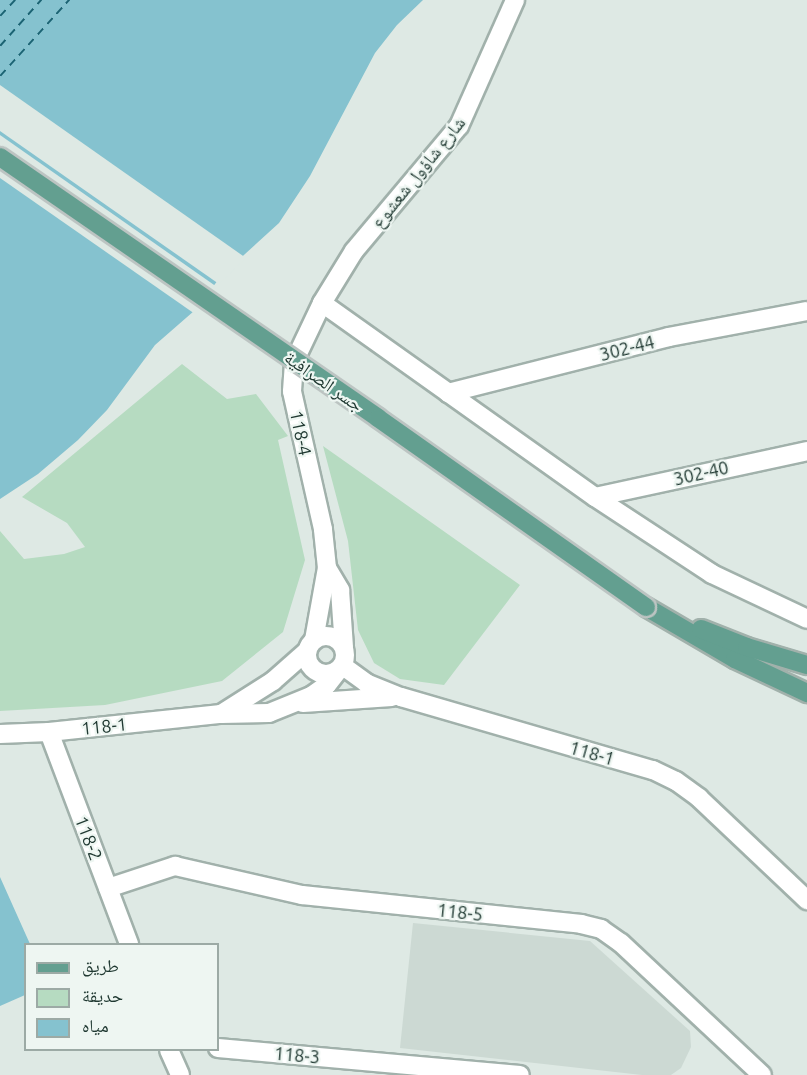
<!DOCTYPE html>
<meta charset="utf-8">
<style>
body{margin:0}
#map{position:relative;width:807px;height:1075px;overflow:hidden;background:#dee9e4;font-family:Ubuntu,"Noto Naskh Arabic",sans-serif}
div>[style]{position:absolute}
.built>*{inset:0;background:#ccd9d3}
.green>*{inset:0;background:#b6dbc1}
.water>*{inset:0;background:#85c2cf}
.pier>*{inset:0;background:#dee9e4}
.ferry>*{height:1.5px;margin-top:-0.75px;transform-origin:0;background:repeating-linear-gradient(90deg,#1b6373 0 8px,transparent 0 14px)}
.roads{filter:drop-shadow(2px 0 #a1b1ab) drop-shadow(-2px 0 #a1b1ab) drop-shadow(0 2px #a1b1ab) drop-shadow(0 -2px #a1b1ab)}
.minor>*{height:18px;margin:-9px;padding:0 9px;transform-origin:9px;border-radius:9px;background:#fff}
.minor>.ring{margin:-9px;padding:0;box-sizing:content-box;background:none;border:18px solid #fff;border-radius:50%}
.major>*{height:18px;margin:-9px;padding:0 9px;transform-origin:9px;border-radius:9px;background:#639f90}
.bridges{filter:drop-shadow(2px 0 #bcc4c2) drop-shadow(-2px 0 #bcc4c2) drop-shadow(0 2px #bcc4c2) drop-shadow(0 -2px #bcc4c2)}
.major-bridge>*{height:18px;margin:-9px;padding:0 9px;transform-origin:9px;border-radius:9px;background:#639f90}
span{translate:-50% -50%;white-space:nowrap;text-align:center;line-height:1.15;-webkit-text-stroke:4.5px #eef6f2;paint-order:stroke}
.street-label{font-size:18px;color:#203932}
.legend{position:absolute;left:24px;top:943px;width:195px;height:108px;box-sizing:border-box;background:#eef6f2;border:2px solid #9caaa5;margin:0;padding:8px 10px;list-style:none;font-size:18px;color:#203932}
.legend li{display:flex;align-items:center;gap:12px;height:30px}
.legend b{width:30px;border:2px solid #9caaa5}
</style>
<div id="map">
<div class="built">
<div style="clip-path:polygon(413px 923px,590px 941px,690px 1031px,691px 1047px,681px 1068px,671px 1075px,642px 1075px,400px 1048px)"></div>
</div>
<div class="green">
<div style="clip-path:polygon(182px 364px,227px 399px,256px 394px,288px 436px,278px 440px,305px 560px,283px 632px,222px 681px,105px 705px,0 711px,0 531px,24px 559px,64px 554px,85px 547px,67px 523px,22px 497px)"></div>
<div style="clip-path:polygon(323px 446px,520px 585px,444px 685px,400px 679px,374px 663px,358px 630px,348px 541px)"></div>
</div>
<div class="water">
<div style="clip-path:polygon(0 0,423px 0,397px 25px,375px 53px,310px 176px,279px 223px,222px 275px,194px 311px,155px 345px,107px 410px,78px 440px,38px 474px,0 499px)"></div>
<div style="clip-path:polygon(0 877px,30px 944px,26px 944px,25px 995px,0 1006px)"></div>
</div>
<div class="pier">
<div style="clip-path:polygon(0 85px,246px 258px,219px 284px,0 131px)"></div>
<div style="clip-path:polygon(0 135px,217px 287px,195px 314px,0 178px)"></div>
</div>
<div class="ferry">
<div style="left:0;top:16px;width:22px;rotate:-47deg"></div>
<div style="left:0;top:46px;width:62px;rotate:-48.3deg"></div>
<div style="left:0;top:76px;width:103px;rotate:-47.8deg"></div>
</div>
<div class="roads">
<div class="minor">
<div style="left:322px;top:303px;width:335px;rotate:35.4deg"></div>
<div style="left:595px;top:497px;width:140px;rotate:33.3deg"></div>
<div style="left:712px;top:574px;width:105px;rotate:25.3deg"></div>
<div style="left:448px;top:393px;width:228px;rotate:-14.2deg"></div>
<div style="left:669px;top:337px;width:140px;rotate:-10.7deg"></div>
<div style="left:595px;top:497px;width:217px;rotate:-12.2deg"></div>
<div style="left:327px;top:568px;width:26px;rotate:59deg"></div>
<div style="left:340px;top:590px;width:57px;rotate:86deg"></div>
<div class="ring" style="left:307px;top:636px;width:20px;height:20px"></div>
<div style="left:314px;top:640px;width:73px;rotate:-79.8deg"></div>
<div style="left:327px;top:568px;width:39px;rotate:-96deg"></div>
<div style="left:323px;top:529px;width:141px;rotate:-102.7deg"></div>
<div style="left:292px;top:391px;width:29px;rotate:-86deg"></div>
<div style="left:294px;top:362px;width:65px;rotate:-64.6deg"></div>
<div style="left:322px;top:303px;width:61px;rotate:-58.4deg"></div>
<div style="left:354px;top:251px;width:163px;rotate:-50deg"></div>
<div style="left:459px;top:126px;width:138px;rotate:-66deg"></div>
<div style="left:343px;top:666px;width:29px;rotate:36deg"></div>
<div style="left:366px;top:683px;width:38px;rotate:22deg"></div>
<div style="left:401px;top:697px;width:262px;rotate:16.2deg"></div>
<div style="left:653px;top:770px;width:25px;rotate:26deg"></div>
<div style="left:676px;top:781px;width:29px;rotate:36deg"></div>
<div style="left:699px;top:798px;width:149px;rotate:43.4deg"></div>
<div style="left:303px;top:703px;width:89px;rotate:-3.9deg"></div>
<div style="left:221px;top:714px;width:62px;rotate:-32.4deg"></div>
<div style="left:273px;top:681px;width:45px;rotate:-41.4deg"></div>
<div style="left:49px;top:732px;width:227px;rotate:69.3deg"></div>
<div style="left:0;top:734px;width:49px;rotate:-2.3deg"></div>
<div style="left:49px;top:732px;width:173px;rotate:-6deg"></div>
<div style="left:221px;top:714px;width:48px;rotate:-1.2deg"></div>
<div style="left:269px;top:713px;width:45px;rotate:-22deg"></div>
<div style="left:311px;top:696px;width:19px;rotate:-35deg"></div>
<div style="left:327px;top:685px;width:18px;rotate:-52deg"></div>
<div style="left:108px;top:888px;width:71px;rotate:-18.2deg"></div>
<div style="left:175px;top:866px;width:130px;rotate:12.9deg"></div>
<div style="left:302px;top:895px;width:281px;rotate:5.9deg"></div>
<div style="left:581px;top:924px;width:21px;rotate:14deg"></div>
<div style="left:601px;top:929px;width:24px;rotate:35deg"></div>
<div style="left:621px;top:943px;width:193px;rotate:43.1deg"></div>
<div style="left:218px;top:1048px;width:303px;rotate:5.1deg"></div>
<div style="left:169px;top:1050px;width:27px;rotate:66deg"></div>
</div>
<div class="major">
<div style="left:646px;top:607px;width:103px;rotate:30.3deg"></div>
<div style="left:735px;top:659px;width:80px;rotate:25.3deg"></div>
<div style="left:701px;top:629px;width:49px;rotate:21.4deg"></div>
<div style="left:747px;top:647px;width:63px;rotate:16.7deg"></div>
</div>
</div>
<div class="bridges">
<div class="major-bridge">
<div style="left:0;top:157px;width:459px;rotate:34.6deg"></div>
<div style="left:378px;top:418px;width:328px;rotate:35.2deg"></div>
</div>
</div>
<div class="street-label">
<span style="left:418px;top:172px;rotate:-51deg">شارع شاؤول شعشوع</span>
<span style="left:627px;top:348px;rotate:-14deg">302-44</span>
<span style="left:324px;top:381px;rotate:35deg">جسر الصرافية</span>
<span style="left:301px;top:433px;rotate:78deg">118-4</span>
<span style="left:701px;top:473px;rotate:-13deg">302-40</span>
<span style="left:104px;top:726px;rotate:-6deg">118-1</span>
<span style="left:592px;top:753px;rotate:16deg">118-1</span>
<span style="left:89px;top:838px;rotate:69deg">118-2</span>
<span style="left:460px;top:912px;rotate:6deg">118-5</span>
<span style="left:297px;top:1055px;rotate:5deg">118-3</span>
</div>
<ul class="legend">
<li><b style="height:8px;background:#639f90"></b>طريق</li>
<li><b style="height:16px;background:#b6dbc1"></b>حديقة</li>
<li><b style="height:16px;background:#85c2cf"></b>مياه</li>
</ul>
</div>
